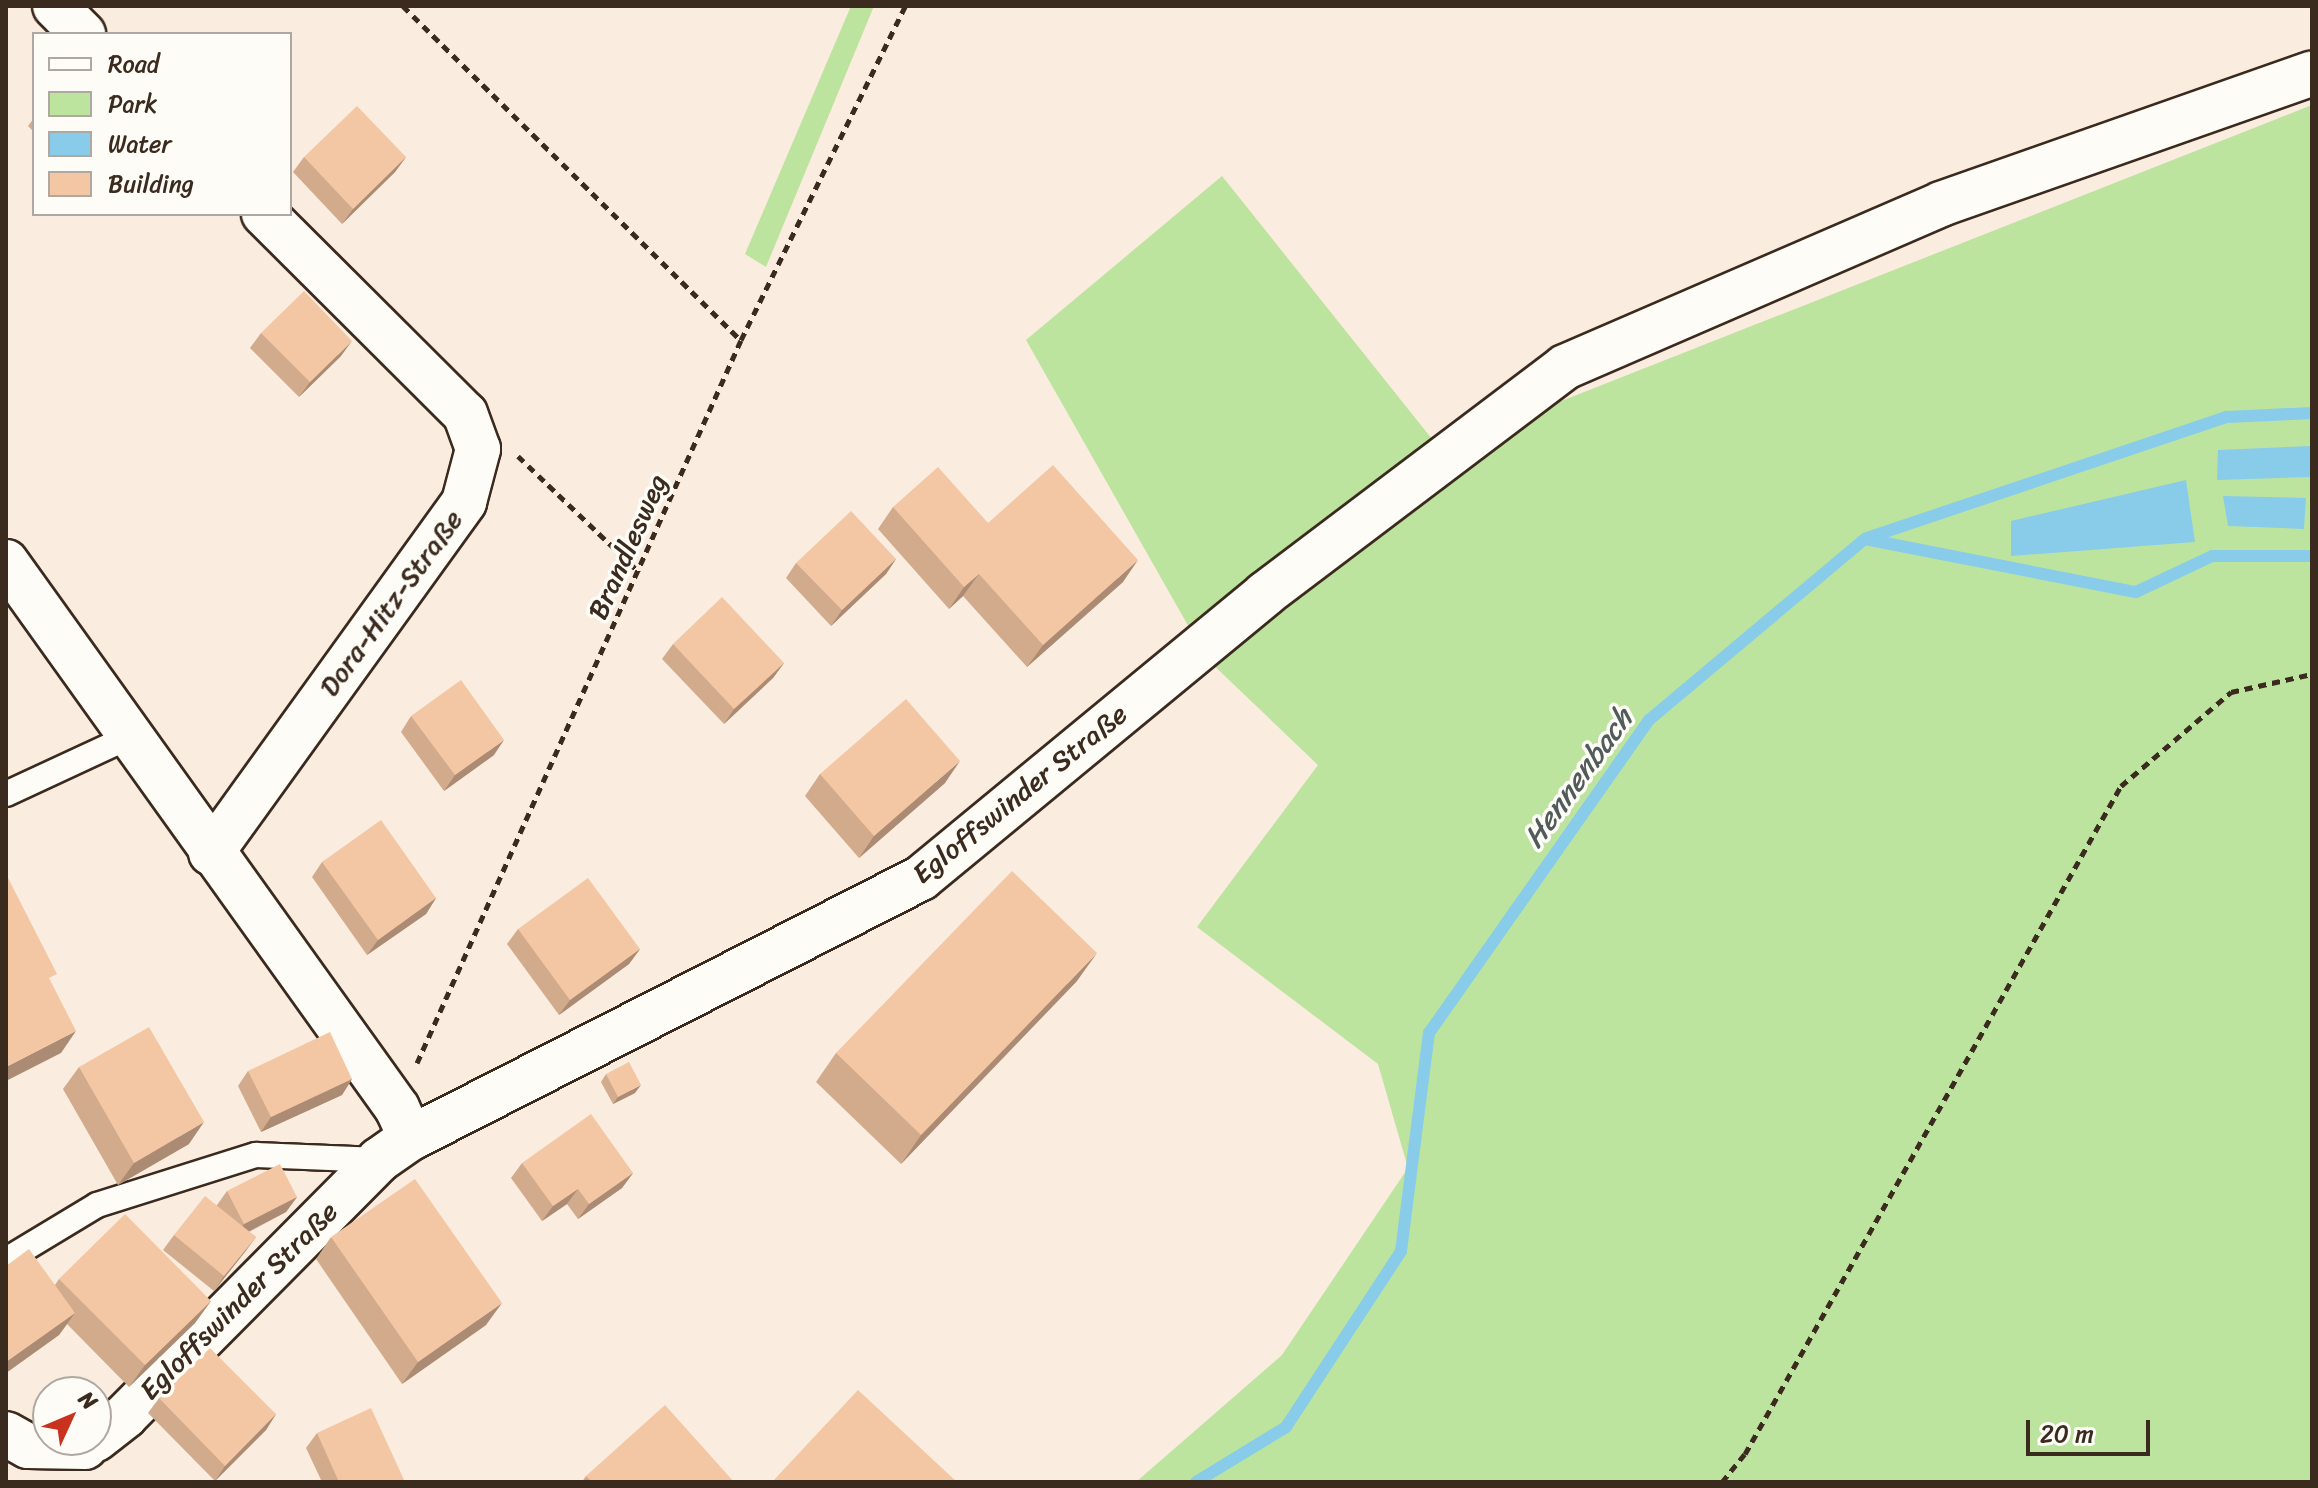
<!DOCTYPE html>
<meta charset="utf-8">
<style>
body{margin:0}
#map{position:relative;width:2318px;height:1488px;overflow:hidden;background:#faecde;font-family:Sriracha,sans-serif}
div>[style]{position:absolute}
.green>*{inset:0;background:#bde49f}
.water>*{inset:0;background:#88cce9}
.stream>*{height:12px;margin:-6px;padding:0 6px;transform-origin:6px;border-radius:6px;background:#88cce9}
.path>*{height:5px;margin-top:-2.5px;transform-origin:0;background:repeating-linear-gradient(90deg,#3b2a1e 0 8px,transparent 0 14px)}
.roads{filter:drop-shadow(2px 0 #3b2a1e) drop-shadow(-2px 0 #3b2a1e) drop-shadow(0 2px #3b2a1e) drop-shadow(0 -2px #3b2a1e)}
.service>*{height:24px;margin:-12px;padding:0 12px;transform-origin:12px;border-radius:12px;background:#fdfcf7}
.minor>*{height:44px;margin:-22px;padding:0 22px;transform-origin:22px;border-radius:22px;background:#fdfcf7}
.wall>*{inset:0;background:#d2ab8d}
.shaded-wall>*{inset:0;background:#ab8b73}
.building>*{inset:0;background:#f4c7a4}
span{translate:-50% -50%;white-space:nowrap;text-align:center;line-height:1.15;-webkit-text-stroke:7px #fdfcf7;paint-order:stroke}
.street-label{font-size:28px;color:#3b2a1e}
.water-label{font-size:30px;color:#525b5b;font-style:italic}
.frame{position:absolute;inset:0;border:8px solid #3b2a1e;pointer-events:none}
.legend{position:absolute;left:32px;top:32px;width:260px;height:184px;box-sizing:border-box;background:#fdfcf7;border:2px solid #afa8a0;margin:0;padding:10px 14px;list-style:none;font-size:24px;color:#3b2a1e}
.legend li{display:flex;align-items:center;gap:16px;height:40px}
.legend b{width:40px;border:2px solid #afa8a0}
.north{position:absolute;left:32px;top:1376px;width:80px;height:80px;box-sizing:border-box;background:#fdfcf7;border:2px solid #afa8a0;border-radius:50%;rotate:46deg;font-size:22px;font-weight:700;line-height:32px;text-align:center;color:#3b2a1e}
.north::after{content:'';display:block;margin:auto;width:28px;height:36px;background:#c8321e;clip-path:polygon(50% 0,100% 100%,50% 72%,0 100%)}
.scale{position:absolute;left:2026px;top:1420px;width:124px;height:36px;box-sizing:border-box;border:4px solid #3b2a1e;border-top:0;padding-left:10px;font-size:24px;line-height:28px;white-space:nowrap;color:#3b2a1e;-webkit-text-stroke:6px #fdfcf7;paint-order:stroke}
</style>
<div id="map">
<div class="green">
<div style="clip-path:polygon(851px 6px,874px 6px,766px 267px,745px 254px)"></div>
<div style="clip-path:polygon(2312px 105px,2312px 1482px,1136px 1482px,1282px 1355px,1408px 1168px,1378px 1064px,1197px 927px,1318px 765px,1207px 659px,1026px 340px,1222px 176px,1440px 449px)"></div>
</div>
<div class="water">
<div style="clip-path:polygon(2312px 446px,2312px 477px,2217px 480px,2218px 450px)"></div>
<div style="clip-path:polygon(2186px 480px,2195px 542px,2011px 556px,2011px 521px)"></div>
<div style="clip-path:polygon(2223px 496px,2306px 498px,2304px 529px,2228px 526px)"></div>
</div>
<div class="stream">
<div style="left:1867px;top:538px;width:380px;rotate:-18.6deg"></div>
<div style="left:2227px;top:417px;width:85px;rotate:-2.7deg"></div>
<div style="left:1196px;top:1482px;width:105px;rotate:-31.4deg"></div>
<div style="left:1286px;top:1427px;width:210px;rotate:-56.8deg"></div>
<div style="left:1401px;top:1251px;width:220px;rotate:-82.7deg"></div>
<div style="left:1429px;top:1033px;width:383px;rotate:-54.9deg"></div>
<div style="left:1649px;top:720px;width:282px;rotate:-40deg"></div>
<div style="left:1865px;top:539px;width:276px;rotate:11.1deg"></div>
<div style="left:2136px;top:592px;width:84px;rotate:-25.3deg"></div>
<div style="left:2212px;top:556px;width:100px"></div>
</div>
<div class="path">
<div style="left:403px;top:6px;width:475px;rotate:44.7deg"></div>
<div style="left:518px;top:456px;width:168px;rotate:43.8deg"></div>
<div style="left:417px;top:1063px;width:792px;rotate:-65.86deg"></div>
<div style="left:741px;top:340px;width:372px;rotate:-63.8deg"></div>
<div style="left:1722px;top:1482px;width:36px;rotate:-51deg"></div>
<div style="left:1745px;top:1454px;width:767px;rotate:-60.63deg"></div>
<div style="left:2121px;top:786px;width:145px;rotate:-40.5deg"></div>
<div style="left:2231px;top:692px;width:83px;rotate:-12.5deg"></div>
</div>
<div class="roads">
<div class="service">
<div style="left:6px;top:794px;width:138px;rotate:-24.9deg"></div>
<div style="left:6px;top:1260px;width:106px;rotate:-31.1deg"></div>
<div style="left:97px;top:1205px;width:167px;rotate:-17.5deg"></div>
<div style="left:256px;top:1155px;width:123px;rotate:2.3deg"></div>
</div>
<div class="minor">
<div style="left:55px;top:6px;width:40px;rotate:45deg"></div>
<div style="left:6px;top:562px;width:672px;rotate:54.39deg"></div>
<div style="left:397px;top:1108px;width:33px;rotate:65deg"></div>
<div style="left:211px;top:853px;width:433px;rotate:-54.2deg"></div>
<div style="left:464px;top:502px;width:55px;rotate:-75.2deg"></div>
<div style="left:478px;top:449px;width:37px;rotate:-110deg"></div>
<div style="left:465px;top:414px;width:284px;rotate:-135.1deg"></div>
<div style="left:6px;top:1434px;width:25px;rotate:29deg"></div>
<div style="left:28px;top:1446px;width:57px;rotate:1deg"></div>
<div style="left:96px;top:1439px;width:37px;rotate:-38deg"></div>
<div style="left:125px;top:1416px;width:361px;rotate:-45.2deg"></div>
<div style="left:379px;top:1160px;width:39px;rotate:-35deg"></div>
<div style="left:411px;top:1138px;width:572px;rotate:-27.01deg"></div>
<div style="left:921px;top:878px;width:446px;rotate:-39.5deg"></div>
<div style="left:1265px;top:594px;width:376px;rotate:-37.1deg"></div>
<div style="left:1565px;top:367px;width:410px;rotate:-23.4deg"></div>
<div style="left:1941px;top:204px;width:393px;rotate:-19.4deg"></div>
</div>
</div>
<div class="wall">
<div style="clip-path:polygon(34px 118px,34px 132px,28px 126px)"></div>
<div style="clip-path:polygon(304px 157px,406px 157px,395px 172px,342px 224px,293px 172px)"></div>
<div style="clip-path:polygon(261px 333px,341px 356px,299px 397px,250px 348px)"></div>
<div style="clip-path:polygon(893px 507px,988px 523px,1123px 582px,1027px 667px,963px 596px,949px 609px,878px 529px)"></div>
<div style="clip-path:polygon(896px 559px,886px 574px,831px 626px,786px 578px,796px 563px)"></div>
<div style="clip-path:polygon(673px 644px,784px 663px,773px 678px,724px 724px,662px 659px)"></div>
<div style="clip-path:polygon(411px 716px,494px 755px,444px 791px,401px 732px)"></div>
<div style="clip-path:polygon(820px 774px,945px 783px,859px 858px,805px 796px)"></div>
<div style="clip-path:polygon(322px 862px,436px 898px,426px 914px,367px 955px,312px 877px)"></div>
<div style="clip-path:polygon(518px 929px,640px 949px,629px 964px,559px 1015px,507px 944px)"></div>
<div style="clip-path:polygon(1077px 981px,901px 1164px,816px 1082px,836px 1053px)"></div>
<div style="clip-path:polygon(79px 1067px,189px 1144px,118px 1185px,63px 1089px)"></div>
<div style="clip-path:polygon(248px 1071px,352px 1079px,342px 1095px,261px 1132px,238px 1086px)"></div>
<div style="clip-path:polygon(606px 1074px,635px 1093px,613px 1104px,601px 1082px)"></div>
<div style="clip-path:polygon(522px 1163px,633px 1173px,622px 1188px,578px 1219px,567px 1204px,542px 1221px,511px 1178px)"></div>
<div style="clip-path:polygon(227px 1191px,297px 1197px,286px 1212px,249px 1232px,256px 1237px,214px 1291px,163px 1250px,174px 1235px,217px 1205px)"></div>
<div style="clip-path:polygon(331px 1237px,486px 1325px,402px 1384px,316px 1259px)"></div>
<div style="clip-path:polygon(6px 1266px,55px 1285px,59px 1279px,211px 1301px,195px 1323px,129px 1387px,67px 1324px,59px 1335px,6px 1373px)"></div>
<div style="clip-path:polygon(159px 1398px,276px 1414px,266px 1430px,215px 1481px,148px 1413px)"></div>
<div style="clip-path:polygon(317px 1433px,405px 1482px,322px 1482px,306px 1448px)"></div>
<div style="clip-path:polygon(586px 1476px,734px 1482px,582px 1482px)"></div>
</div>
<div class="shaded-wall">
<div style="clip-path:polygon(406px 157px,395px 172px,342px 224px,353px 209px)"></div>
<div style="clip-path:polygon(352px 341px,341px 356px,299px 397px,310px 382px)"></div>
<div style="clip-path:polygon(896px 559px,886px 574px,831px 626px,842px 610px)"></div>
<div style="clip-path:polygon(1138px 560px,1123px 582px,1027px 667px,1043px 645px)"></div>
<div style="clip-path:polygon(979px 574px,963px 596px,949px 609px,964px 587px)"></div>
<div style="clip-path:polygon(784px 663px,773px 678px,724px 724px,734px 709px)"></div>
<div style="clip-path:polygon(504px 740px,494px 755px,444px 791px,455px 775px)"></div>
<div style="clip-path:polygon(960px 761px,945px 783px,859px 858px,874px 836px)"></div>
<div style="clip-path:polygon(436px 898px,426px 914px,367px 955px,378px 940px)"></div>
<div style="clip-path:polygon(640px 949px,629px 964px,559px 1015px,570px 1000px)"></div>
<div style="clip-path:polygon(1097px 953px,1077px 981px,901px 1164px,921px 1135px)"></div>
<div style="clip-path:polygon(76px 1031px,61px 1053px,6px 1081px,6px 1067px)"></div>
<div style="clip-path:polygon(352px 1079px,342px 1095px,261px 1132px,271px 1117px)"></div>
<div style="clip-path:polygon(641px 1085px,635px 1093px,613px 1104px,618px 1097px)"></div>
<div style="clip-path:polygon(204px 1122px,189px 1144px,118px 1185px,134px 1163px)"></div>
<div style="clip-path:polygon(633px 1173px,622px 1188px,578px 1219px,589px 1204px)"></div>
<div style="clip-path:polygon(578px 1189px,567px 1204px,542px 1221px,553px 1206px)"></div>
<div style="clip-path:polygon(297px 1197px,286px 1212px,234px 1239px,244px 1224px)"></div>
<div style="clip-path:polygon(256px 1237px,245px 1252px,214px 1291px,224px 1276px)"></div>
<div style="clip-path:polygon(211px 1301px,195px 1323px,129px 1387px,145px 1365px)"></div>
<div style="clip-path:polygon(502px 1303px,486px 1325px,402px 1384px,418px 1362px)"></div>
<div style="clip-path:polygon(75px 1313px,59px 1335px,6px 1373px,6px 1362px)"></div>
<div style="clip-path:polygon(276px 1414px,266px 1430px,215px 1481px,225px 1466px)"></div>
</div>
<div class="building">
<div style="clip-path:polygon(357px 106px,406px 157px,353px 209px,304px 157px)"></div>
<div style="clip-path:polygon(304px 291px,352px 341px,310px 382px,261px 333px)"></div>
<div style="clip-path:polygon(1053px 465px,1138px 560px,1043px 645px,979px 574px,964px 587px,893px 507px,938px 467px,988px 523px)"></div>
<div style="clip-path:polygon(851px 511px,896px 559px,842px 610px,796px 563px)"></div>
<div style="clip-path:polygon(722px 597px,784px 663px,734px 709px,673px 644px)"></div>
<div style="clip-path:polygon(461px 680px,504px 740px,455px 775px,411px 716px)"></div>
<div style="clip-path:polygon(906px 699px,960px 761px,874px 836px,820px 774px)"></div>
<div style="clip-path:polygon(381px 820px,436px 898px,378px 940px,322px 862px)"></div>
<div style="clip-path:polygon(1012px 871px,1097px 953px,921px 1135px,836px 1053px)"></div>
<div style="clip-path:polygon(6px 874px,57px 974px,49px 978px,76px 1031px,6px 1067px)"></div>
<div style="clip-path:polygon(588px 878px,640px 949px,570px 1000px,518px 929px)"></div>
<div style="clip-path:polygon(149px 1027px,204px 1122px,134px 1163px,79px 1067px)"></div>
<div style="clip-path:polygon(330px 1032px,352px 1079px,271px 1117px,248px 1071px)"></div>
<div style="clip-path:polygon(629px 1062px,641px 1085px,618px 1097px,606px 1074px)"></div>
<div style="clip-path:polygon(591px 1114px,633px 1173px,589px 1204px,578px 1189px,553px 1206px,522px 1163px)"></div>
<div style="clip-path:polygon(280px 1164px,297px 1197px,244px 1224px,227px 1191px)"></div>
<div style="clip-path:polygon(415px 1179px,502px 1303px,418px 1362px,331px 1237px)"></div>
<div style="clip-path:polygon(205px 1196px,256px 1237px,224px 1276px,174px 1235px)"></div>
<div style="clip-path:polygon(125px 1214px,211px 1301px,145px 1365px,59px 1279px)"></div>
<div style="clip-path:polygon(29px 1249px,75px 1313px,6px 1362px,6px 1266px)"></div>
<div style="clip-path:polygon(210px 1348px,276px 1414px,225px 1466px,159px 1398px)"></div>
<div style="clip-path:polygon(858px 1390px,957px 1482px,772px 1482px)"></div>
<div style="clip-path:polygon(665px 1405px,734px 1482px,592px 1482px,586px 1476px)"></div>
<div style="clip-path:polygon(371px 1408px,405px 1482px,339px 1482px,317px 1433px)"></div>
</div>
<div class="street-label">
<span style="left:628px;top:547px;rotate:-66deg">Brandlesweg</span>
<span style="left:391px;top:603px;rotate:-54deg">Dora-Hitz-Straße</span>
<span style="left:1020px;top:794px;rotate:-39deg">Egloffswinder Straße</span>
<span style="left:239px;top:1301px;rotate:-45deg">Egloffswinder Straße</span>
</div>
<div class="water-label">
<span style="left:1578px;top:778px;rotate:-54deg">Hennenbach</span>
</div>
<div class="frame"></div>
<ul class="legend">
<li><b style="height:10px;background:#fdfcf7"></b>Road</li>
<li><b style="height:22px;background:#bde49f"></b>Park</li>
<li><b style="height:22px;background:#88cce9"></b>Water</li>
<li><b style="height:22px;background:#f4c7a4"></b>Building</li>
</ul>
<div class="north">N</div>
<div class="scale">20 m</div>
</div>
